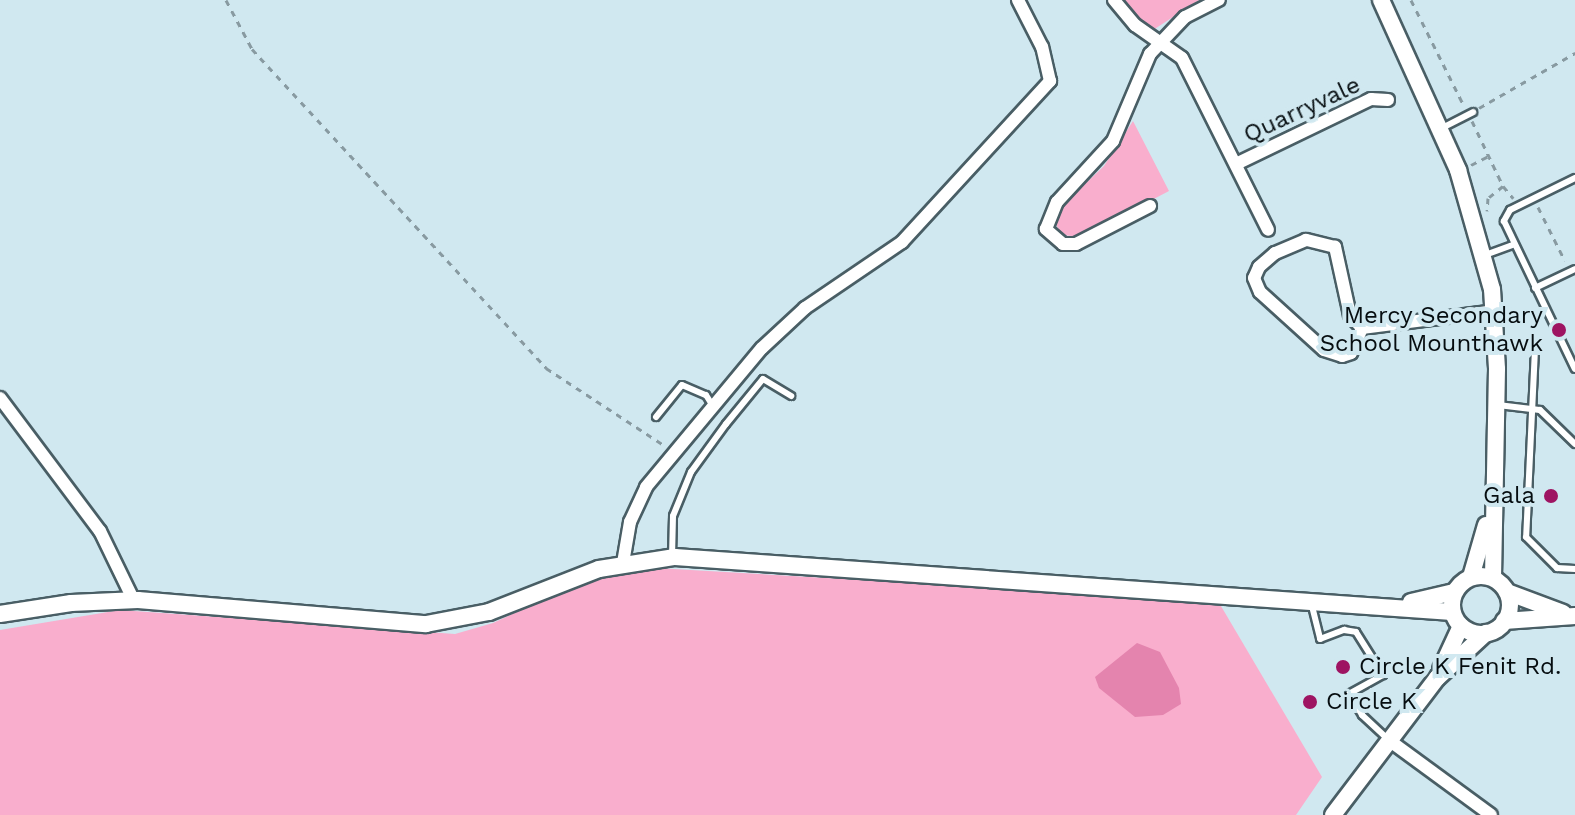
<!DOCTYPE html>
<style>
body{margin:0}
#map{position:relative;width:1575px;height:815px;overflow:hidden;background:#d0e8f0;font-family:"Work Sans",sans-serif}
div>[style]{position:absolute}
.green>*{inset:0;background:#f9aecd}
.forest>*{inset:0;background:#e484ae}
.path>*{height:3px;margin-top:-1.5px;transform-origin:0;background:repeating-linear-gradient(90deg,#889aa1 0 6px,transparent 0 12px)}
.roads{filter:drop-shadow(2px 0 #495e65) drop-shadow(-2px 0 #495e65) drop-shadow(0 2px #495e65) drop-shadow(0 -2px #495e65)}
.service>*{height:6px;margin:-3px;padding:0 3px;transform-origin:3px;border-radius:3px;background:#fff}
.minor>*{height:12px;margin:-6px;padding:0 6px;transform-origin:6px;border-radius:6px;background:#fff}
.secondary>*{height:16px;margin:-8px;padding:0 8px;transform-origin:8px;border-radius:8px;background:#fff}
.secondary>.ring{margin:-8px;padding:0;box-sizing:content-box;background:none;border:16px solid #fff;border-radius:50%}
.dots>*{width:22px;height:22px;translate:-50% -50%;box-sizing:border-box;border:4px solid #d0e8f0;border-radius:50%}
span{translate:-50% -50%;white-space:nowrap;text-align:center;line-height:1.15;-webkit-text-stroke:8px #d0e8f0;paint-order:stroke}
.street-label{font-size:24px;color:#060d10}
.poi-label{font-size:24px;color:#060d10}
.right{translate:-100% -50%;text-align:right}
.left{translate:0 -50%;text-align:left}
</style>
<div id="map">
<div class="green">
<div style="clip-path:polygon(1118px 0,1199px 0,1150px 32px)"></div>
<div style="clip-path:polygon(1133px 121px,1169px 191px,1081px 237px,1062px 235px,1054px 221px,1062px 206px,1104px 166px)"></div>
<div style="clip-path:polygon(656px 568px,1218px 601px,1322px 777px,1296px 815px,0 815px,0 630px,120px 610px,455px 634px,493px 623px,595px 576px)"></div>
</div>
<div class="forest">
<div style="clip-path:polygon(1137px 643px,1160px 652px,1179px 688px,1181px 704px,1163px 715px,1135px 717px,1099px 688px,1095px 677px)"></div>
</div>
<div class="path">
<div style="left:226px;top:0;width:55px;rotate:62deg"></div>
<div style="left:252px;top:49px;width:434px;rotate:47.3deg"></div>
<div style="left:546px;top:368px;width:142px;rotate:33.2deg"></div>
<div style="left:1411px;top:0;width:116px;rotate:63.4deg"></div>
<div style="left:1479px;top:108px;width:111px;rotate:-29.8deg"></div>
<div style="left:1472px;top:121px;width:72px;rotate:64.5deg"></div>
<div style="left:1503px;top:186px;width:19px;rotate:141deg"></div>
<div style="left:1488px;top:198px;width:13px;rotate:94deg"></div>
<div style="left:1471px;top:165px;width:20px;rotate:-27deg"></div>
<div style="left:1503px;top:186px;width:16px;rotate:50deg"></div>
<div style="left:1538px;top:207px;width:60px;rotate:63.4deg"></div>
</div>
<div class="roads">
<div class="service">
<div style="left:1442px;top:128px;width:35px;rotate:-27deg"></div>
<div style="left:1575px;top:178px;width:72px;rotate:153.8deg"></div>
<div style="left:1510px;top:210px;width:13px;rotate:119deg"></div>
<div style="left:1504px;top:221px;width:164px;rotate:64.4deg"></div>
<div style="left:1485px;top:255px;width:30px;rotate:-20deg"></div>
<div style="left:1535px;top:288px;width:44px;rotate:-25.4deg"></div>
<div style="left:1535px;top:349px;width:188px;rotate:92.7deg"></div>
<div style="left:1526px;top:537px;width:44px;rotate:45deg"></div>
<div style="left:1557px;top:568px;width:18px;rotate:3deg"></div>
<div style="left:1498px;top:405px;width:42px;rotate:6.8deg"></div>
<div style="left:1540px;top:410px;width:49px;rotate:44.2deg"></div>
<div style="left:656px;top:417px;width:41px;rotate:-50.9deg"></div>
<div style="left:682px;top:385px;width:26px;rotate:23deg"></div>
<div style="left:706px;top:395px;width:13px;rotate:58deg"></div>
<div style="left:672px;top:557px;width:41px;rotate:-88.6deg"></div>
<div style="left:673px;top:516px;width:48px;rotate:-67.8deg"></div>
<div style="left:691px;top:472px;width:59px;rotate:-53.9deg"></div>
<div style="left:726px;top:424px;width:58px;rotate:-50.6deg"></div>
<div style="left:763px;top:379px;width:33px;rotate:31deg"></div>
<div style="left:1311px;top:602px;width:38px;rotate:76deg"></div>
<div style="left:1320px;top:639px;width:26px;rotate:-21deg"></div>
<div style="left:1344px;top:630px;width:12px;rotate:9deg"></div>
<div style="left:1356px;top:632px;width:51px;rotate:57.9deg"></div>
<div style="left:1383px;top:675px;width:39px;rotate:151deg"></div>
<div style="left:1349px;top:694px;width:25px;rotate:58deg"></div>
<div style="left:1362px;top:715px;width:35px;rotate:43deg"></div>
</div>
<div class="minor">
<div style="left:1114px;top:0;width:33px;rotate:50deg"></div>
<div style="left:1135px;top:25px;width:57px;rotate:35.1deg"></div>
<div style="left:1182px;top:58px;width:192px;rotate:63.4deg"></div>
<div style="left:1236px;top:164px;width:150px;rotate:-25.7deg"></div>
<div style="left:1371px;top:99px;width:17px;rotate:3deg"></div>
<div style="left:1150px;top:206px;width:83px;rotate:152.8deg"></div>
<div style="left:1076px;top:244px;width:13px;rotate:180deg"></div>
<div style="left:1063px;top:244px;width:23px;rotate:-139deg"></div>
<div style="left:1046px;top:229px;width:29px;rotate:-68deg"></div>
<div style="left:1057px;top:202px;width:83px;rotate:-47.4deg"></div>
<div style="left:1113px;top:141px;width:95px;rotate:-67deg"></div>
<div style="left:1150px;top:54px;width:51px;rotate:-46.6deg"></div>
<div style="left:1185px;top:17px;width:38px;rotate:-27deg"></div>
<div style="left:1362px;top:328px;width:18px;rotate:-133deg"></div>
<div style="left:1350px;top:315px;width:70px;rotate:-102.4deg"></div>
<div style="left:1335px;top:247px;width:30px;rotate:-166deg"></div>
<div style="left:1306px;top:240px;width:34px;rotate:157deg"></div>
<div style="left:1275px;top:253px;width:21px;rotate:139deg"></div>
<div style="left:1259px;top:267px;width:12px;rotate:114deg"></div>
<div style="left:1254px;top:278px;width:15px;rotate:67deg"></div>
<div style="left:1260px;top:292px;width:86px;rotate:42.2deg"></div>
<div style="left:1324px;top:350px;width:19px;rotate:18deg"></div>
<div style="left:1342px;top:356px;width:9px;rotate:-18deg"></div>
<div style="left:1351px;top:353px;width:27px;rotate:-66deg"></div>
<div style="left:1362px;top:328px;width:133px;rotate:-7.3deg"></div>
<div style="left:0;top:398px;width:166px;rotate:53.1deg"></div>
<div style="left:100px;top:531px;width:78px;rotate:64.1deg"></div>
<div style="left:623px;top:563px;width:42px;rotate:-80.3deg"></div>
<div style="left:630px;top:522px;width:38px;rotate:-65deg"></div>
<div style="left:646px;top:487px;width:181px;rotate:-50.2deg"></div>
<div style="left:762px;top:348px;width:59px;rotate:-42.9deg"></div>
<div style="left:805px;top:308px;width:117px;rotate:-34.2deg"></div>
<div style="left:902px;top:242px;width:219px;rotate:-47.4deg"></div>
<div style="left:1050px;top:81px;width:35px;rotate:-103deg"></div>
<div style="left:1042px;top:47px;width:53px;rotate:-117.1deg"></div>
<div style="left:1390px;top:741px;width:125px;rotate:36.2deg"></div>
</div>
<div class="secondary">
<div style="left:1381px;top:0;width:187px;rotate:65.6deg"></div>
<div style="left:1458px;top:170px;width:124px;rotate:74.1deg"></div>
<div style="left:1492px;top:289px;width:80px;rotate:86.4deg"></div>
<div style="left:1497px;top:369px;width:209px;rotate:91.1deg"></div>
<div class="ring" style="left:1452px;top:576px;width:42px;height:42px"></div>
<div style="left:1471px;top:577px;width:54px;rotate:-73.9deg"></div>
<div style="left:1507px;top:592px;width:60px;rotate:20.6deg"></div>
<div style="left:1411px;top:602px;width:44px;rotate:-13.1deg"></div>
<div style="left:0;top:614px;width:72px;rotate:-8.8deg"></div>
<div style="left:71px;top:603px;width:67px;rotate:-2.6deg"></div>
<div style="left:138px;top:600px;width:289px;rotate:4.8deg"></div>
<div style="left:426px;top:624px;width:64px;rotate:-10.8deg"></div>
<div style="left:489px;top:612px;width:118px;rotate:-21.4deg"></div>
<div style="left:599px;top:569px;width:77px;rotate:-9deg"></div>
<div style="left:675px;top:557px;width:779px;rotate:4.05deg"></div>
<div style="left:1504px;top:621px;width:71px;rotate:-4deg"></div>
<div style="left:1441px;top:669px;width:47px;rotate:-65.1deg"></div>
<div style="left:1333px;top:815px;width:172px;rotate:-52.8deg"></div>
<div style="left:1437px;top:678px;width:67px;rotate:-42.6deg"></div>
</div>
</div>
<div class="dots">
<div style="left:1559px;top:330px;background:#9e1462"></div>
<div style="left:1551px;top:496px;background:#9e1462"></div>
<div style="left:1343px;top:667px;background:#9e1462"></div>
<div style="left:1310px;top:702px;background:#9e1462"></div>
</div>
<div class="street-label">
<span style="left:1302px;top:110px;rotate:-25deg">Quarryvale</span>
</div>
<div class="poi-label">
<span class="right" style="left:1543px;top:330px">Mercy Secondary<br>School Mounthawk</span>
<span class="right" style="left:1535px;top:496px">Gala</span>
<span class="left" style="left:1359px;top:667px">Circle K Fenit Rd.</span>
<span class="left" style="left:1326px;top:702px">Circle K</span>
</div>
</div>
